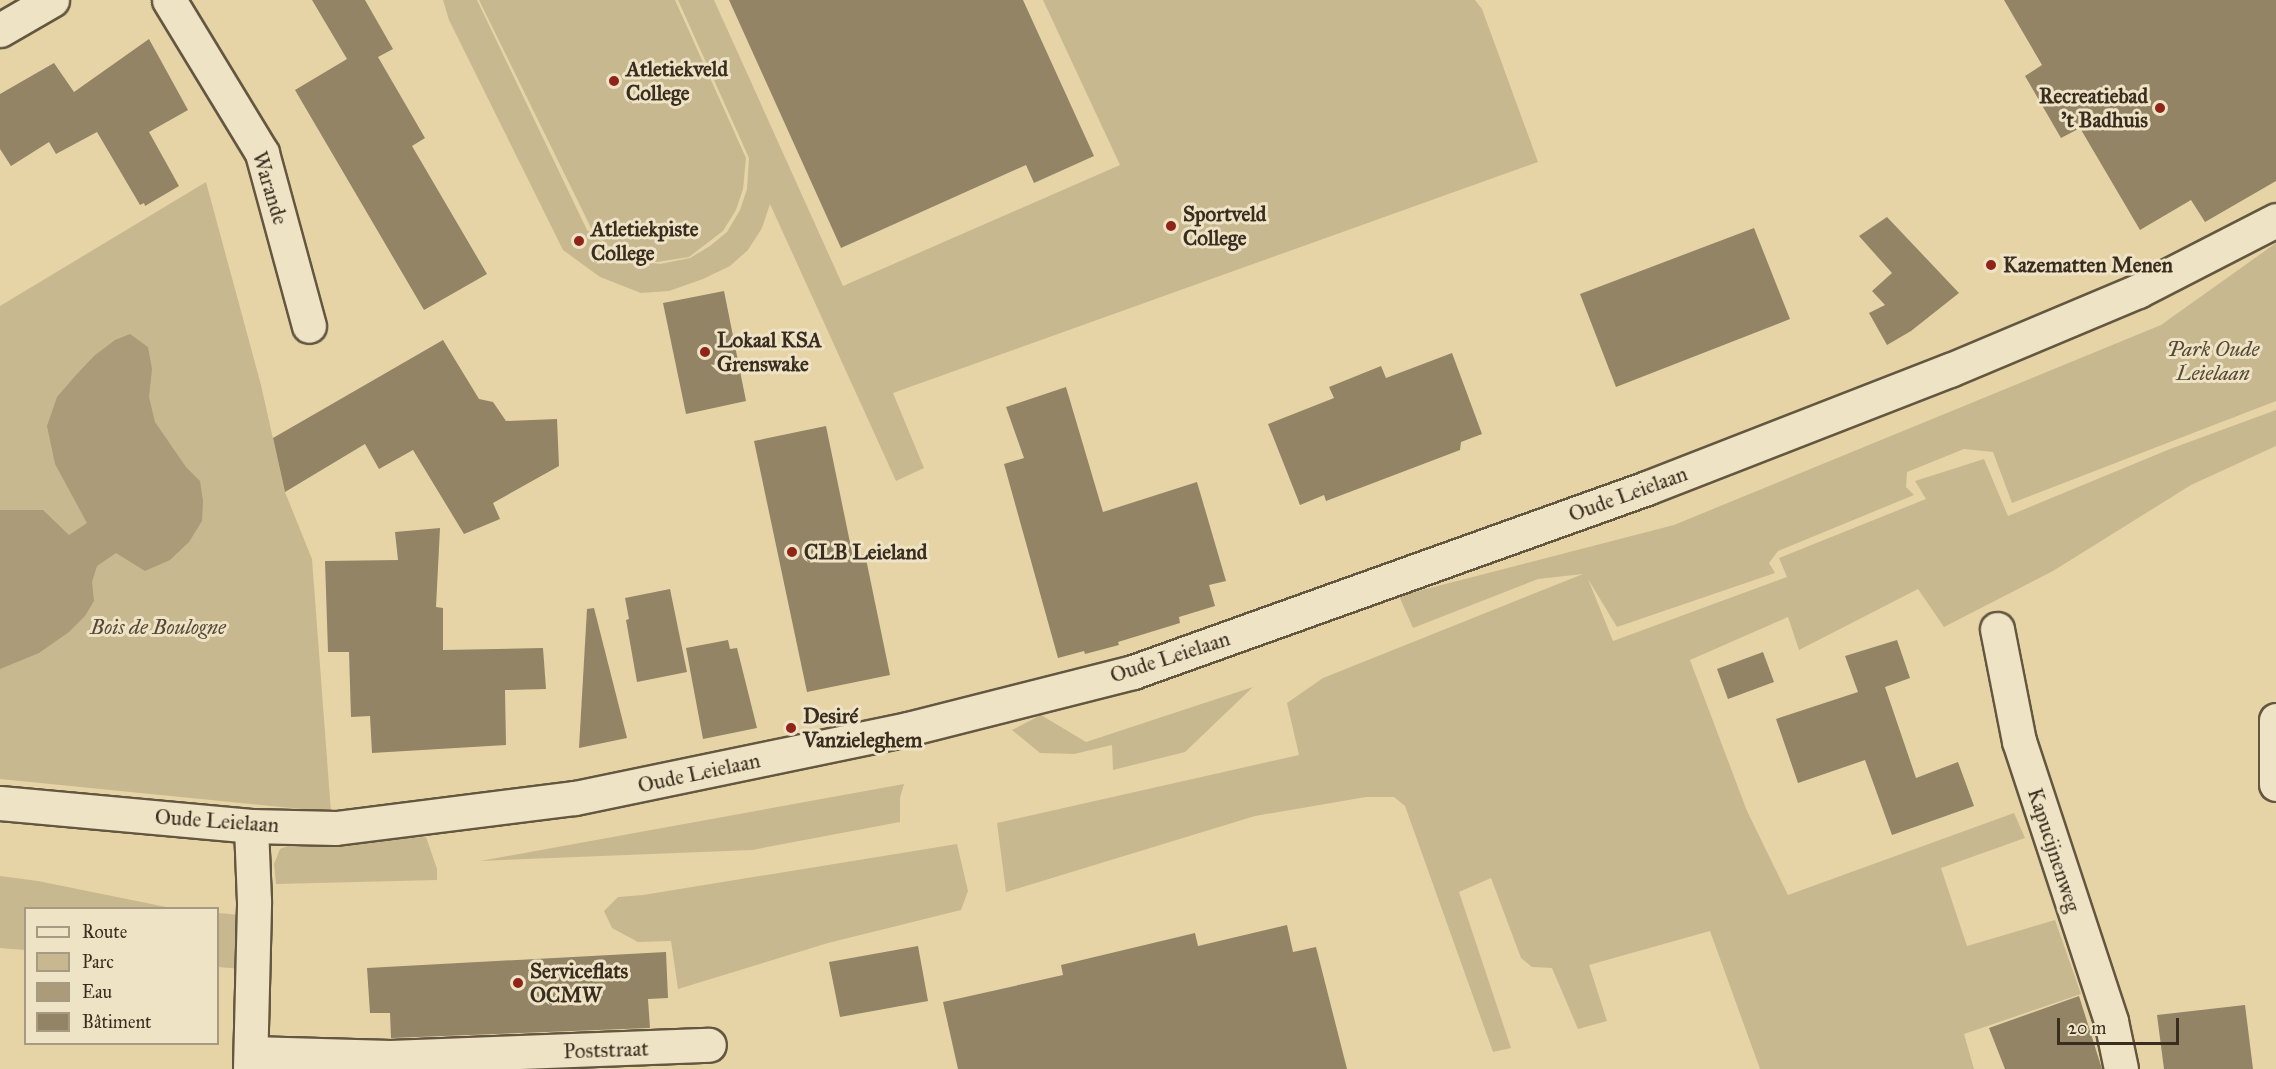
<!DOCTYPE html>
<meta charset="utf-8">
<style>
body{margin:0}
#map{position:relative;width:2276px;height:1069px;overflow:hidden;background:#e6d4a7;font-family:"IM FELL Great Primer",serif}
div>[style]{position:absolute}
.green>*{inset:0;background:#c8b890}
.water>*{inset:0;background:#ab9b78}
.building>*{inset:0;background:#928465}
.roads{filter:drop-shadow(2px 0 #645740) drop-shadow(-2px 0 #645740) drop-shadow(0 2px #645740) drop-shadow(0 -2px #645740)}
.minor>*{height:33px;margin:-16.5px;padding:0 16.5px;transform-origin:16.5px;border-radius:16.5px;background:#efe3c6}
.dots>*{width:16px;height:16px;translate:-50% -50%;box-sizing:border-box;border:3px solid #efe3c6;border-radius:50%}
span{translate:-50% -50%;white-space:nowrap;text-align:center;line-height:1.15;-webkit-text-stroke:6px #efe3c6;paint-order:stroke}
.poi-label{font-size:21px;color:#382d1e;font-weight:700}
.left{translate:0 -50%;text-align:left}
.right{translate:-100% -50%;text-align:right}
.street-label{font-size:21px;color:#382d1e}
.park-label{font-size:21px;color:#554935;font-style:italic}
.legend{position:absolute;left:24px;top:907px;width:195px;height:138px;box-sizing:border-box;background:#efe3c6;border:2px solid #a69a83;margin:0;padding:8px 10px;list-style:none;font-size:18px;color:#382d1e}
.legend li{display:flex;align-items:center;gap:12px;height:30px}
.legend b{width:30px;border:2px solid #a69a83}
.scale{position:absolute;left:2057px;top:1018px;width:122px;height:27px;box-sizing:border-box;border:3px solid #382d1e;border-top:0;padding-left:8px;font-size:18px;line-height:21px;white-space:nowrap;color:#382d1e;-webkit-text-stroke:4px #efe3c6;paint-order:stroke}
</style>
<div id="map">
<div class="green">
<div style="clip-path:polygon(443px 0,477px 0,587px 230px,612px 250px,637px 261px,660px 264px,690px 258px,710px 246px,727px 232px,740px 210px,747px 189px,749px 158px,678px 0,714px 0,843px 286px,1120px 165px,1043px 0,1475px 0,1482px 9px,1538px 162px,893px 393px,924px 468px,896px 481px,770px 204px,762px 228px,748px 250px,730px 266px,703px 279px,669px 291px,641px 293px,600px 277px,563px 250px,449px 20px)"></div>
<div style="clip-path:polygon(479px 0,675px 0,746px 158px,743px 189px,736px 210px,723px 231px,689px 257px,657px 262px,634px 258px,611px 248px,594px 234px)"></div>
<div style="clip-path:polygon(206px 182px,261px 385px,285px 492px,312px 559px,331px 812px,0 779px,0 306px)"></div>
<div style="clip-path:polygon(2276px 243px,2276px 401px,2012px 503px,1993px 452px,1964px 449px,1907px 472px,1906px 487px,1914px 495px,1778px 551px,1769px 563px,1775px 573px,1617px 627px,1588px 579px,1613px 641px,1787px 577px,1779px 558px,1926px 499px,1915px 481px,1984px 459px,2008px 516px,2170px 449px,2276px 410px,2276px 446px,2191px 485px,2053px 571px,1944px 627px,1918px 589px,1799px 650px,1788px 617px,1690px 660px,1747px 811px,1788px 895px,2014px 813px,2025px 838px,1941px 868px,1967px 946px,2055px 920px,2081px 994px,1964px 1034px,1974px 1069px,1760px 1069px,1710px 931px,1589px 965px,1607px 1021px,1578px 1029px,1552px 968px,1532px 967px,1521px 958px,1491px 878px,1459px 892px,1511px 1048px,1493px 1052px,1405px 806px,1394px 797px,1366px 797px,1255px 816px,1006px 892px,997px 823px,1299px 755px,1287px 703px,1323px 678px,1583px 574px,1538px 579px,1413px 628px,1399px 596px,1674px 525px,2161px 325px)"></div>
<div style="clip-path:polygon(1253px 687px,1185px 752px,1113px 770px,1112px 745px,1074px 754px,1040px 753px,1012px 730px,1041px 715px,1086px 742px)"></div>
<div style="clip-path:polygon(904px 784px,900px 798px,900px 822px,752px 850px,480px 861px)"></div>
<div style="clip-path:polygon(426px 837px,437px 869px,437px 880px,276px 884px,274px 864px,280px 849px,298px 842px)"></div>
<div style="clip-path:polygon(957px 844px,968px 891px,961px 910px,828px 943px,678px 989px,671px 941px,638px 942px,612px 928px,604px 911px,618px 897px,643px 895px)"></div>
<div style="clip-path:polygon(0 876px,38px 881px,171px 908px,26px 908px,25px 950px,0 948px)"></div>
<div style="clip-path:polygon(218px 913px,241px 915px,242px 969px,218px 967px)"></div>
</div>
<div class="water">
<div style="clip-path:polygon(130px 334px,148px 347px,152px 369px,149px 397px,155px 422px,186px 467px,200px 481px,203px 501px,202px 521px,189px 542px,170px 560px,145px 571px,116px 553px,97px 566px,92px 582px,94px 601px,85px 616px,69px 632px,39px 653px,0 669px,0 510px,43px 510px,69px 535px,87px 523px,55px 464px,47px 426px,57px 397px,76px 375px,94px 356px,115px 340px)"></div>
</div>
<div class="building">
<div style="clip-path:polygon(312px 0,365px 0,393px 49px,378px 57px,425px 138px,412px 146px,487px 274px,424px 310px,295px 90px,347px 59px)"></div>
<div style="clip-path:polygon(729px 0,1023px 0,1094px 156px,1034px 183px,1026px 165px,841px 248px)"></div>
<div style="clip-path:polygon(2004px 0,2276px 0,2276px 181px,2205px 222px,2191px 200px,2140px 230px,2080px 128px,2061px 138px,2025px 76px,2042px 65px)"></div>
<div style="clip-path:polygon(149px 39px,188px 110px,149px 132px,179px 186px,145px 206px,144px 203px,140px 205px,97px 132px,56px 154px,49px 142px,11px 166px,0 149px,0 94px,54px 63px,74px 92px)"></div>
<div style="clip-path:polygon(1887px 217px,1959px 293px,1911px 331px,1887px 345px,1869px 313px,1885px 305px,1872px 291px,1892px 273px,1859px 236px)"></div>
<div style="clip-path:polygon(1754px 228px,1790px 319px,1616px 387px,1580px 294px)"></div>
<div style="clip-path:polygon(724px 291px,746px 401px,686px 414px,663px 303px)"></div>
<div style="clip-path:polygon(443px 340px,479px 399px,493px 402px,506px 421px,557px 419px,559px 466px,493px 503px,500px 519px,464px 534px,413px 450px,379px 469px,365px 444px,285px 492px,273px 438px)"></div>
<div style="clip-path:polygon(1452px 353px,1482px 434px,1461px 442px,1460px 450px,1326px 501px,1324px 495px,1300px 505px,1268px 424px,1334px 398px,1329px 387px,1381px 366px,1386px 378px)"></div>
<div style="clip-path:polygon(1066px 387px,1103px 512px,1197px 482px,1226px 581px,1209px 585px,1215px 606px,1179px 617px,1180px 623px,1118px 642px,1119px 645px,1085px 654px,1084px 651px,1058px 658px,1004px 464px,1024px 458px,1006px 407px)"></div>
<div style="clip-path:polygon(826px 426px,853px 557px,865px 554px,890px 675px,807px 692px,754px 441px)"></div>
<div style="clip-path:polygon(440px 528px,436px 607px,443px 608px,443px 650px,543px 648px,546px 689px,505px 690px,506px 745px,372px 753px,370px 716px,351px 717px,349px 652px,328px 652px,325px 561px,398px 560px,395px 532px)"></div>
<div style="clip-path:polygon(670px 589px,687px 672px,637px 682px,626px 620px,629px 619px,625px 598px)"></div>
<div style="clip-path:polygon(594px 608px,627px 738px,579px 748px,587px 609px)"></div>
<div style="clip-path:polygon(728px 640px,730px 649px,737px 648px,757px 728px,703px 739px,686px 648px)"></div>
<div style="clip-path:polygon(1897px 640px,1910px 678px,1885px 687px,1916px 778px,1958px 762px,1974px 806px,1892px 835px,1865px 760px,1798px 783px,1776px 719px,1858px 692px,1845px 656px)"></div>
<div style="clip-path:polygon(1763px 652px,1774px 682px,1728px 699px,1717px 669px)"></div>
<div style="clip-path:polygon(1287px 925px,1293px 952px,1316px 947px,1347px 1069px,958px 1069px,943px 1002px,1063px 975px,1061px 965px,1195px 933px,1198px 946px)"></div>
<div style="clip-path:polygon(918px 946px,928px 1001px,840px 1017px,829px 962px)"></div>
<div style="clip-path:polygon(666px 952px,668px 998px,648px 999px,650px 1028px,391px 1038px,390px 1013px,370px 1013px,367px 968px)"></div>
<div style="clip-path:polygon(2079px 996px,2102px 1069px,2005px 1069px,1989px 1028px)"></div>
<div style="clip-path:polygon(2245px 1005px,2253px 1069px,2164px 1069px,2157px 1015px)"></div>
</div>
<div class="roads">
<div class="minor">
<div style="left:169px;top:0;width:179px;rotate:58.7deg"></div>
<div style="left:262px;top:153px;width:179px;rotate:74.8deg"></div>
<div style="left:0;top:30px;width:60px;rotate:-30deg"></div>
<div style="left:1997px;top:629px;width:114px;rotate:78.9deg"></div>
<div style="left:2019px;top:741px;width:295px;rotate:71.8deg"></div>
<div style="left:2111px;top:1021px;width:49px;rotate:78.2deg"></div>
<div style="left:2276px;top:720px;width:64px;rotate:90deg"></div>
<div style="left:0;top:803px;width:252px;rotate:5.2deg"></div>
<div style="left:251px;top:826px;width:85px;rotate:1.3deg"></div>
<div style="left:336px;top:828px;width:241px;rotate:-7.2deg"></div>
<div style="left:575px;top:798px;width:340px;rotate:-11.7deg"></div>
<div style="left:908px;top:729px;width:232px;rotate:-14.2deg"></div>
<div style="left:1133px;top:672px;width:546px;rotate:-19.7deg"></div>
<div style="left:1647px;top:488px;width:325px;rotate:-21.3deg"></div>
<div style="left:1950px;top:370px;width:204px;rotate:-22.8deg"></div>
<div style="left:2138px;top:291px;width:155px;rotate:-27.2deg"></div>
<div style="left:251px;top:1053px;width:139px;rotate:1.6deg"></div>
<div style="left:390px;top:1057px;width:319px;rotate:-2.2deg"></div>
<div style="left:250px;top:1069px;width:168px;rotate:-88.6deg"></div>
<div style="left:254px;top:901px;width:75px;rotate:-92.3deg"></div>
</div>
</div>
<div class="dots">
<div style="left:614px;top:81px;background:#8f2418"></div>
<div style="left:2160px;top:108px;background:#8f2418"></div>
<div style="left:1171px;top:226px;background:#8f2418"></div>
<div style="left:579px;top:241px;background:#8f2418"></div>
<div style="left:1991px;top:265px;background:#8f2418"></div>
<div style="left:705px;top:352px;background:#8f2418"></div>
<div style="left:792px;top:552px;background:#8f2418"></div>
<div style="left:791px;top:728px;background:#8f2418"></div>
<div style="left:518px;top:983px;background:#8f2418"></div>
</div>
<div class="poi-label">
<span class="left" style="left:626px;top:81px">Atletiekveld<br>College</span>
<span class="right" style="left:2148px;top:108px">Recreatiebad<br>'t Badhuis</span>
<span class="left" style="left:1183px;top:226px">Sportveld<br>College</span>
<span class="left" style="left:591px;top:241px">Atletiekpiste<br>College</span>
<span class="left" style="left:2003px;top:265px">Kazematten Menen</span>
<span class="left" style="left:717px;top:352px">Lokaal KSA<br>Grenswake</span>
<span class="left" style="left:804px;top:552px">CLB Leieland</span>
<span class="left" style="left:803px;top:728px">Desiré<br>Vanzieleghem</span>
<span class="left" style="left:530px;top:983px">Serviceflats<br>OCMW</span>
</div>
<div class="street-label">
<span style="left:270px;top:188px;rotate:73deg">Warande</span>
<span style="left:1628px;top:494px;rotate:-20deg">Oude Leielaan</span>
<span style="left:1170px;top:657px;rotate:-18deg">Oude Leielaan</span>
<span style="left:699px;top:773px;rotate:-12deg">Oude Leielaan</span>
<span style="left:217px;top:821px;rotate:4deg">Oude Leielaan</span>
<span style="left:2054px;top:850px;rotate:72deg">Kapucijnenweg</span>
<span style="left:606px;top:1050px;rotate:-2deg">Poststraat</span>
</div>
<div class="park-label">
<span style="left:2213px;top:361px">Park Oude<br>Leielaan</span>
<span style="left:158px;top:627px">Bois de Boulogne</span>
</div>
<ul class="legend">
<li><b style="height:8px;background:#efe3c6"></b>Route</li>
<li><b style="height:16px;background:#c8b890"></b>Parc</li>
<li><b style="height:16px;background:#ab9b78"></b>Eau</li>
<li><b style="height:16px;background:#928465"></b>Bâtiment</li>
</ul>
<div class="scale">20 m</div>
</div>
